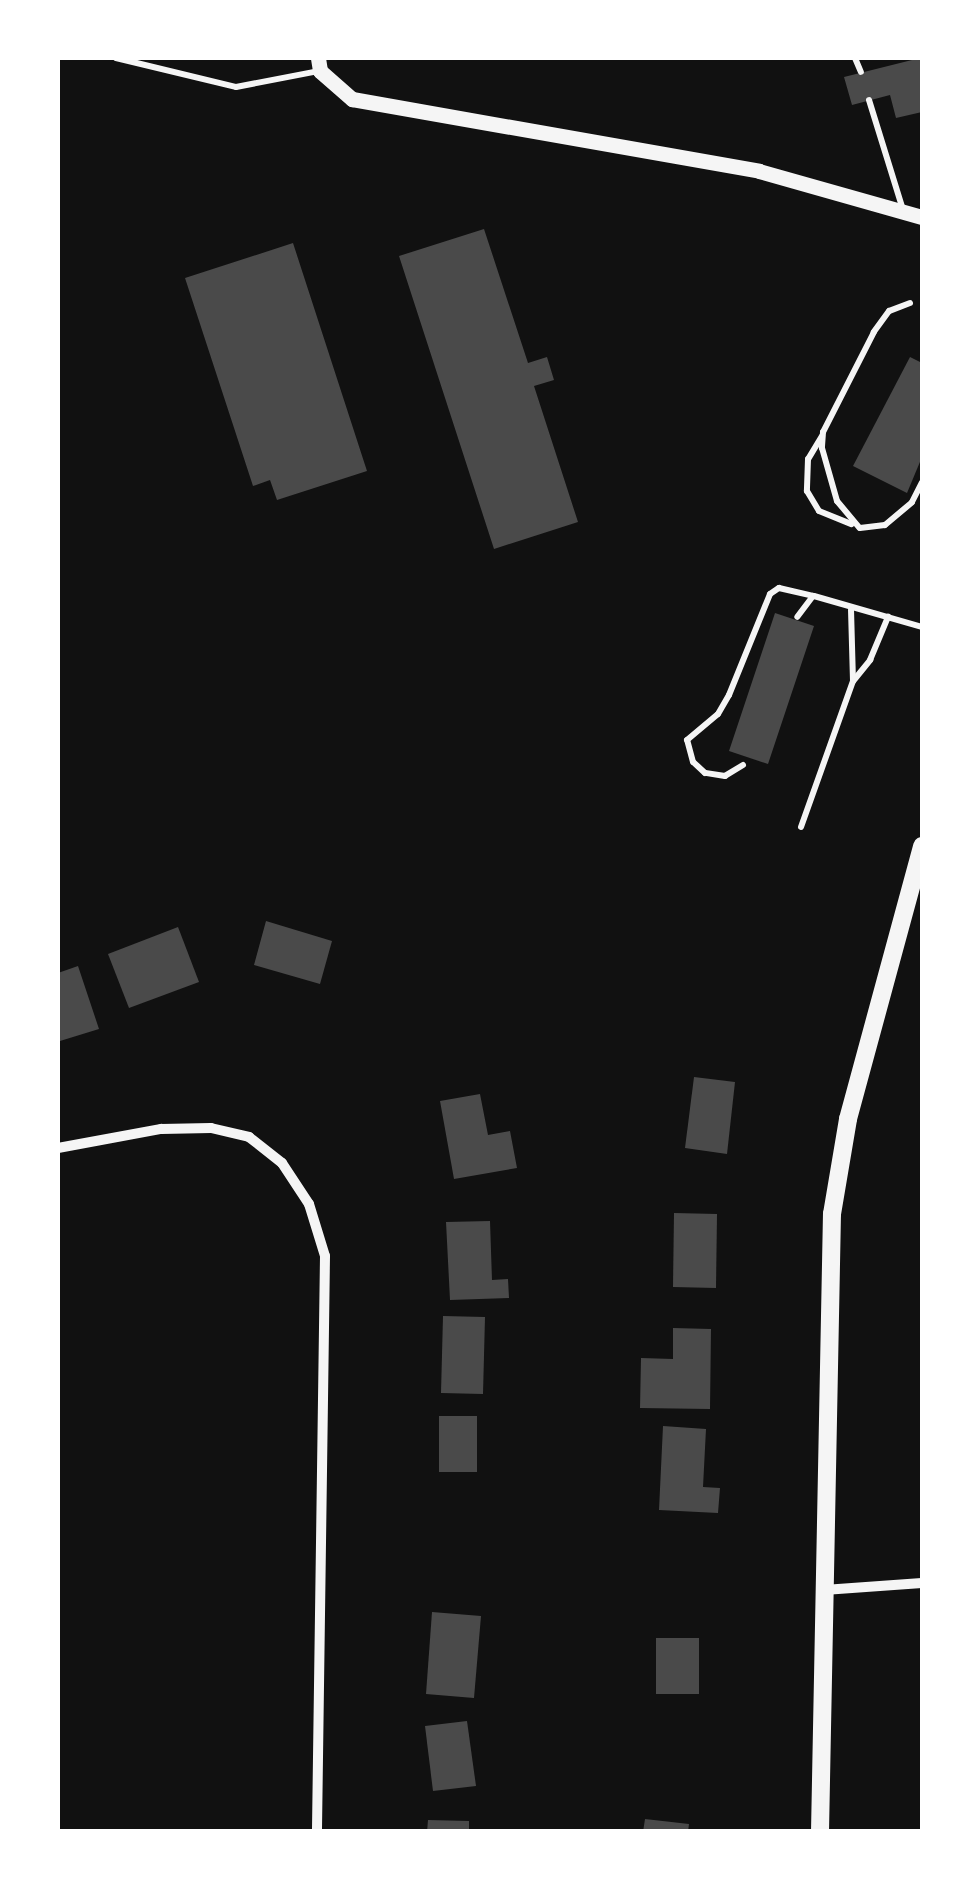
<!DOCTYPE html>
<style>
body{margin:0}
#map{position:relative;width:980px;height:1889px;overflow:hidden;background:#111;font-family:"Fira Sans Condensed",sans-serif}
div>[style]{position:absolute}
.building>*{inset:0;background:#4a4a4a}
.service>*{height:6px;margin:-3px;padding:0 3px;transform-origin:3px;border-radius:3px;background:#f5f5f5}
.minor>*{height:10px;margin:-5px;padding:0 5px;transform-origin:5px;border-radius:5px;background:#f5f5f5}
.tertiary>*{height:15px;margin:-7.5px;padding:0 7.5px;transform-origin:7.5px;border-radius:7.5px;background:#f5f5f5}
.secondary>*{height:18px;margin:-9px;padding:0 9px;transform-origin:9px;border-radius:9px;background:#f5f5f5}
span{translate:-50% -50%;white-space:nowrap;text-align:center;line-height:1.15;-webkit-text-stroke:9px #fff;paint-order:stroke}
.frame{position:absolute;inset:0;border:60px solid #fff;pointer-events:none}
</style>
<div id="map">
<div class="building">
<div style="clip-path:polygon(920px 58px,922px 112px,896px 118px,890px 95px,852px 105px,844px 77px)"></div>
<div style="clip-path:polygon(484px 229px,528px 363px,547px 357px,554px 380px,534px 386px,578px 522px,494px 549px,399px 256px)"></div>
<div style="clip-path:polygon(293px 243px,367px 471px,277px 500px,270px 480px,253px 486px,185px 278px)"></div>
<div style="clip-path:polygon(910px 357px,922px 363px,922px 457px,907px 493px,853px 466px)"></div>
<div style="clip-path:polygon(775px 613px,814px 626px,768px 764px,729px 751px)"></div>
<div style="clip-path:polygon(266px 921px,332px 941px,320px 984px,254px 965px)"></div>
<div style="clip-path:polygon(178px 927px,199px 982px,129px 1008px,108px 954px)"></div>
<div style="clip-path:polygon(78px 966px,99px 1029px,60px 1041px,58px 973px)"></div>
<div style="clip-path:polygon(694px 1077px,735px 1082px,727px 1154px,685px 1148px)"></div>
<div style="clip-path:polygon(480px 1094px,488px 1135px,510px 1131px,517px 1168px,454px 1179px,440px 1101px)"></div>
<div style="clip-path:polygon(674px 1213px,717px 1214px,716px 1288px,673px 1287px)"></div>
<div style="clip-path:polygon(490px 1221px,492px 1280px,508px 1279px,509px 1298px,450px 1300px,446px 1222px)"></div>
<div style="clip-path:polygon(443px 1316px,485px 1317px,483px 1394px,441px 1393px)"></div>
<div style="clip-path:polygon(673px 1328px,711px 1329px,710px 1409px,640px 1408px,641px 1358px,673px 1359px)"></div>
<div style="clip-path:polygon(439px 1416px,477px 1416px,477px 1472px,439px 1472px)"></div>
<div style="clip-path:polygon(663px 1426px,706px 1429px,703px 1487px,720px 1488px,718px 1513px,659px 1510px)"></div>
<div style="clip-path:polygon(432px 1612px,481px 1616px,474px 1698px,426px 1694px)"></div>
<div style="clip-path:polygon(656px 1638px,699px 1638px,699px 1694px,656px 1694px)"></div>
<div style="clip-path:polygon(467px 1721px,476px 1786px,433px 1791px,425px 1726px)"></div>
<div style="clip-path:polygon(645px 1819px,689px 1824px,688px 1832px,643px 1832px)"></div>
<div style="clip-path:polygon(428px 1820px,469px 1821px,469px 1832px,427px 1832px)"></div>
</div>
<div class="service">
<div style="left:116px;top:58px;width:123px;rotate:13.6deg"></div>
<div style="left:236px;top:87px;width:85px;rotate:-10.9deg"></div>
<div style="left:855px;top:58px;width:15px;rotate:67deg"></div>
<div style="left:869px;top:100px;width:115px;rotate:72.8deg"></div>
<div style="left:910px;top:303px;width:22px;rotate:159deg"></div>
<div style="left:889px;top:311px;width:26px;rotate:126deg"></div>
<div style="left:874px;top:332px;width:112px;rotate:117deg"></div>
<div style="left:823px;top:432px;width:16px;rotate:94deg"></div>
<div style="left:822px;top:448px;width:55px;rotate:74.2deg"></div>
<div style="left:837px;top:501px;width:35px;rotate:50deg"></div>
<div style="left:860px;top:528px;width:25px;rotate:-7deg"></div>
<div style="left:885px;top:525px;width:35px;rotate:-40deg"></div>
<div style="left:912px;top:502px;width:22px;rotate:-63deg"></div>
<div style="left:822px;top:436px;width:27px;rotate:121deg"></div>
<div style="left:808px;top:459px;width:32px;rotate:92deg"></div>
<div style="left:807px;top:491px;width:23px;rotate:59deg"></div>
<div style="left:819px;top:511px;width:35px;rotate:22deg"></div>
<div style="left:814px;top:596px;width:112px;rotate:16deg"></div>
<div style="left:854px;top:680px;width:26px;rotate:-51deg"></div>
<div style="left:870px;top:660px;width:47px;rotate:-67.3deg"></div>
<div style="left:743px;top:765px;width:21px;rotate:149deg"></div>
<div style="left:725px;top:776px;width:20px;rotate:-171deg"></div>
<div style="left:705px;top:773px;width:16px;rotate:-137deg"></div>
<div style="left:693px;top:762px;width:23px;rotate:-105deg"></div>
<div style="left:687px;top:740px;width:40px;rotate:-40deg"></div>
<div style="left:718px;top:714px;width:22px;rotate:-60deg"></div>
<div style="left:729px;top:695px;width:109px;rotate:-67.9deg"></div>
<div style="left:770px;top:594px;width:11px;rotate:-34deg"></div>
<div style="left:779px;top:588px;width:35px;rotate:13deg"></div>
<div style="left:813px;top:596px;width:26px;rotate:127deg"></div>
<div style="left:801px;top:827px;width:155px;rotate:-70.4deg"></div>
<div style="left:853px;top:681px;width:71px;rotate:-91.6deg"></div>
</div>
<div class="minor">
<div style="left:58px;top:1148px;width:105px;rotate:-10.5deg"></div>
<div style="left:161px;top:1129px;width:50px;rotate:-1.1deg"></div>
<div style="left:211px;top:1128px;width:39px;rotate:13deg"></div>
<div style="left:249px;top:1137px;width:42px;rotate:38.2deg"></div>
<div style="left:282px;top:1163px;width:49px;rotate:56.6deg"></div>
<div style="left:309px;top:1204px;width:54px;rotate:72.9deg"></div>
<div style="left:325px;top:1256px;width:576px;rotate:90.8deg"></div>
<div style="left:824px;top:1590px;width:98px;rotate:-4.1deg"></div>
</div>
<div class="tertiary">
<div style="left:318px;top:58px;width:13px;rotate:81deg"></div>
<div style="left:320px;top:71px;width:43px;rotate:41.2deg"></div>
<div style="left:352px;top:99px;width:413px;rotate:10deg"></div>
<div style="left:759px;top:171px;width:169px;rotate:15.8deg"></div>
</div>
<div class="secondary">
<div style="left:820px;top:1832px;width:618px;rotate:-88.89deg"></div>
<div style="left:832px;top:1214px;width:96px;rotate:-80.4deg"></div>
<div style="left:848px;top:1119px;width:283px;rotate:-74.8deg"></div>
</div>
<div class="frame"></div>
</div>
